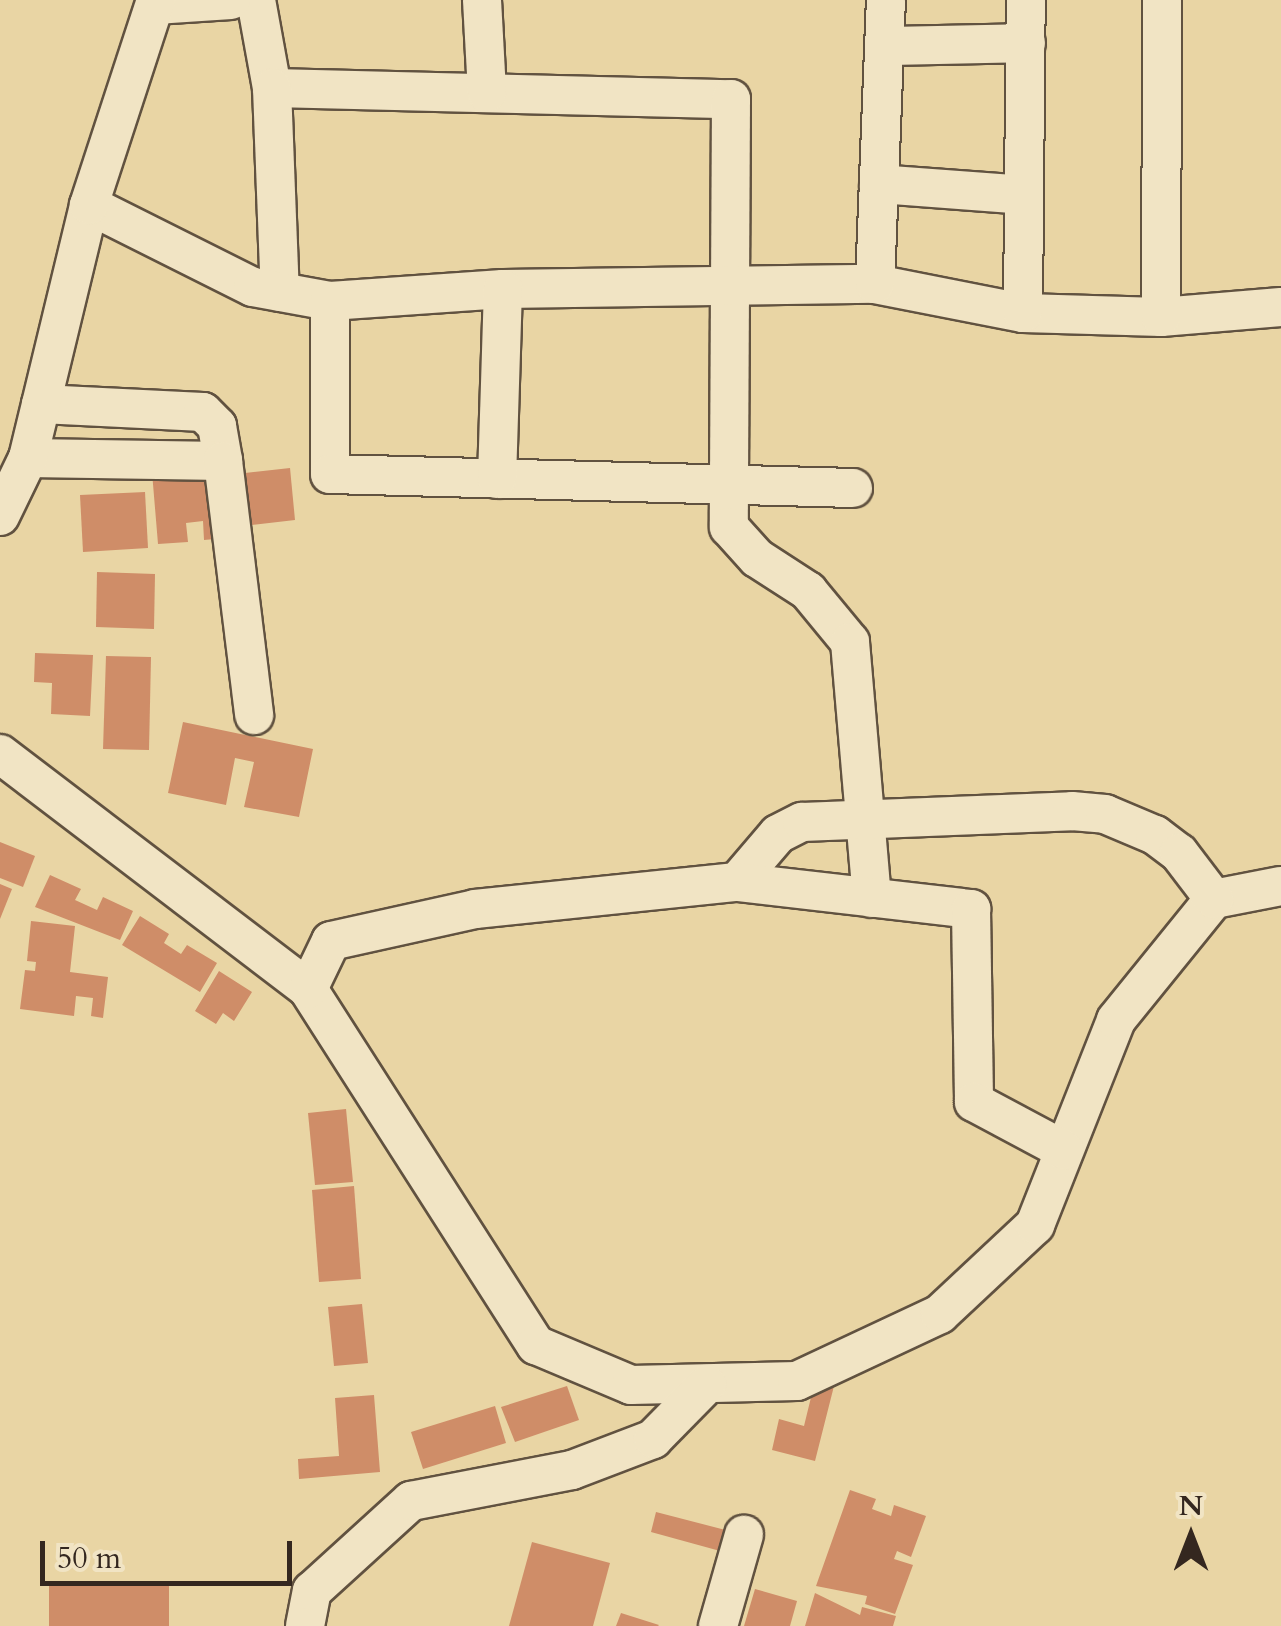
<!DOCTYPE html>
<style>
body{margin:0}
#map{position:relative;width:1281px;height:1626px;overflow:hidden;background:#e9d5a4;font-family:Cardo,serif}
div>[style]{position:absolute}
.building>*{inset:0;background:#cf8d68}
.roads{filter:drop-shadow(2px 0 #615240) drop-shadow(-2px 0 #615240) drop-shadow(0 2px #615240) drop-shadow(0 -2px #615240)}
.street>*{height:38px;margin:-19px;padding:0 19px;transform-origin:19px;border-radius:19px;background:#f1e4c4}
span{translate:-50% -50%;white-space:nowrap;text-align:center;line-height:1.15;-webkit-text-stroke:10px #f1e4c4;paint-order:stroke}
.north{position:absolute;left:1141px;top:1486px;width:100px;height:100px;-webkit-text-stroke:8px #f1e4c4;paint-order:stroke;rotate:0deg;font-size:28px;font-weight:700;line-height:40px;text-align:center;color:#34271f}
.north::after{content:'';display:block;margin:auto;width:35px;height:45px;background:#34271f;clip-path:polygon(50% 0,100% 100%,50% 72%,0 100%)}
.scale{position:absolute;left:40px;top:1541px;width:252px;height:45px;box-sizing:border-box;border:5px solid #34271f;border-top:0;padding-left:12px;font-size:30px;line-height:35px;white-space:nowrap;color:#34271f;-webkit-text-stroke:8px #f1e4c4;paint-order:stroke}
</style>
<div id="map">
<div class="building">
<div style="clip-path:polygon(208px 467px,215px 539px,204px 540px,203px 521px,186px 523px,188px 542px,158px 544px,152px 472px)"></div>
<div style="clip-path:polygon(290px 468px,295px 520px,242px 526px,236px 474px)"></div>
<div style="clip-path:polygon(145px 492px,148px 548px,83px 552px,80px 495px)"></div>
<div style="clip-path:polygon(97px 572px,155px 574px,154px 629px,96px 627px)"></div>
<div style="clip-path:polygon(35px 653px,93px 655px,90px 716px,51px 714px,52px 683px,34px 682px)"></div>
<div style="clip-path:polygon(106px 656px,151px 657px,149px 750px,103px 749px)"></div>
<div style="clip-path:polygon(183px 722px,313px 749px,299px 817px,244px 807px,254px 762px,235px 758px,226px 805px,168px 793px)"></div>
<div style="clip-path:polygon(0 842px,35px 856px,23px 887px,0 878px)"></div>
<div style="clip-path:polygon(50px 875px,81px 889px,75px 900px,97px 910px,103px 897px,133px 911px,120px 940px,35px 907px)"></div>
<div style="clip-path:polygon(0 884px,12px 889px,0 919px)"></div>
<div style="clip-path:polygon(140px 916px,169px 934px,164px 943px,181px 954px,187px 945px,217px 963px,200px 992px,122px 945px)"></div>
<div style="clip-path:polygon(31px 921px,75px 926px,70px 972px,108px 977px,103px 1018px,91px 1016px,93px 998px,76px 996px,74px 1016px,20px 1009px,25px 970px,35px 971px,36px 962px,27px 961px)"></div>
<div style="clip-path:polygon(219px 971px,252px 992px,234px 1021px,223px 1013px,216px 1024px,195px 1011px)"></div>
<div style="clip-path:polygon(346px 1109px,353px 1182px,315px 1185px,308px 1113px)"></div>
<div style="clip-path:polygon(354px 1186px,361px 1279px,319px 1282px,312px 1190px)"></div>
<div style="clip-path:polygon(362px 1304px,368px 1363px,334px 1366px,328px 1307px)"></div>
<div style="clip-path:polygon(815px 1381px,834px 1386px,815px 1461px,772px 1450px,779px 1419px,804px 1426px)"></div>
<div style="clip-path:polygon(567px 1386px,579px 1420px,515px 1442px,501px 1407px)"></div>
<div style="clip-path:polygon(374px 1395px,380px 1472px,299px 1479px,298px 1459px,339px 1456px,335px 1398px)"></div>
<div style="clip-path:polygon(495px 1406px,506px 1443px,423px 1469px,411px 1432px)"></div>
<div style="clip-path:polygon(850px 1490px,876px 1499px,872px 1509px,891px 1516px,894px 1505px,926px 1516px,911px 1557px,897px 1551px,894px 1559px,913px 1565px,895px 1614px,865px 1604px,867px 1596px,816px 1586px)"></div>
<div style="clip-path:polygon(656px 1512px,737px 1533px,731px 1554px,651px 1532px)"></div>
<div style="clip-path:polygon(532px 1542px,610px 1563px,593px 1626px,509px 1626px)"></div>
<div style="clip-path:polygon(49px 1581px,169px 1582px,169px 1626px,49px 1626px)"></div>
<div style="clip-path:polygon(755px 1589px,797px 1601px,790px 1626px,744px 1626px)"></div>
<div style="clip-path:polygon(815px 1593px,860px 1615px,862px 1607px,896px 1616px,893px 1626px,805px 1626px)"></div>
<div style="clip-path:polygon(621px 1613px,659px 1625px,658px 1626px,616px 1626px)"></div>
</div>
<div class="roads">
<div class="street">
<div style="left:256px;top:0;width:89px;rotate:79.7deg"></div>
<div style="left:272px;top:88px;width:459px;rotate:1.4deg"></div>
<div style="left:731px;top:99px;width:428px;rotate:90.3deg"></div>
<div style="left:729px;top:527px;width:42px;rotate:47.9deg"></div>
<div style="left:757px;top:558px;width:61px;rotate:32.9deg"></div>
<div style="left:808px;top:591px;width:66px;rotate:50.5deg"></div>
<div style="left:850px;top:642px;width:257px;rotate:85.1deg"></div>
<div style="left:482px;top:0;width:93px;rotate:86.9deg"></div>
<div style="left:155px;top:5px;width:76px;rotate:-3.8deg"></div>
<div style="left:885px;top:46px;width:141px;rotate:-1.2deg"></div>
<div style="left:272px;top:88px;width:204px;rotate:87.8deg"></div>
<div style="left:879px;top:184px;width:145px;rotate:4.3deg"></div>
<div style="left:89px;top:205px;width:183px;rotate:26.6deg"></div>
<div style="left:253px;top:287px;width:78px;rotate:10.3deg"></div>
<div style="left:330px;top:301px;width:173px;rotate:-4deg"></div>
<div style="left:503px;top:289px;width:372px;rotate:-0.8deg"></div>
<div style="left:875px;top:284px;width:151px;rotate:11.1deg"></div>
<div style="left:1023px;top:313px;width:138px;rotate:1.7deg"></div>
<div style="left:1161px;top:317px;width:120px;rotate:-4.8deg"></div>
<div style="left:875px;top:284px;width:284px;rotate:-87.8deg"></div>
<div style="left:330px;top:301px;width:173px;rotate:90deg"></div>
<div style="left:330px;top:474px;width:523px;rotate:1.53deg"></div>
<div style="left:1023px;top:313px;width:313px;rotate:-89.5deg"></div>
<div style="left:1161px;top:317px;width:317px;rotate:-89.8deg"></div>
<div style="left:41px;top:404px;width:162px;rotate:2.8deg"></div>
<div style="left:203px;top:412px;width:20px;rotate:45deg"></div>
<div style="left:217px;top:426px;width:36px;rotate:80deg"></div>
<div style="left:28px;top:458px;width:195px;rotate:0.9deg"></div>
<div style="left:223px;top:461px;width:256px;rotate:83deg"></div>
<div style="left:497px;top:479px;width:190px;rotate:-88.2deg"></div>
<div style="left:0;top:516px;width:64px;rotate:-64.2deg"></div>
<div style="left:28px;top:458px;width:260px;rotate:-76.4deg"></div>
<div style="left:89px;top:205px;width:216px;rotate:-71.9deg"></div>
<div style="left:0;top:754px;width:387px;rotate:37.3deg"></div>
<div style="left:308px;top:989px;width:423px;rotate:57.4deg"></div>
<div style="left:536px;top:1345px;width:103px;rotate:22.8deg"></div>
<div style="left:631px;top:1385px;width:166px;rotate:-1.4deg"></div>
<div style="left:797px;top:1381px;width:158px;rotate:-25.1deg"></div>
<div style="left:940px;top:1314px;width:130px;rotate:-43.1deg"></div>
<div style="left:1035px;top:1225px;width:220px;rotate:-68.4deg"></div>
<div style="left:1116px;top:1020px;width:156px;rotate:-51deg"></div>
<div style="left:1214px;top:899px;width:68px;rotate:-11deg"></div>
<div style="left:737px;top:882px;width:63px;rotate:-49.5deg"></div>
<div style="left:778px;top:834px;width:27px;rotate:-27deg"></div>
<div style="left:802px;top:822px;width:270px;rotate:-2.3deg"></div>
<div style="left:1072px;top:811px;width:33px;rotate:5deg"></div>
<div style="left:1105px;top:814px;width:54px;rotate:22.8deg"></div>
<div style="left:1155px;top:835px;width:30px;rotate:37deg"></div>
<div style="left:1179px;top:853px;width:58px;rotate:52.7deg"></div>
<div style="left:308px;top:989px;width:53px;rotate:-64.4deg"></div>
<div style="left:331px;top:941px;width:148px;rotate:-12.5deg"></div>
<div style="left:475px;top:909px;width:263px;rotate:-5.9deg"></div>
<div style="left:737px;top:882px;width:236px;rotate:6.6deg"></div>
<div style="left:971px;top:909px;width:193px;rotate:89.1deg"></div>
<div style="left:974px;top:1102px;width:102px;rotate:28.1deg"></div>
<div style="left:305px;top:1626px;width:36px;rotate:-79deg"></div>
<div style="left:312px;top:1591px;width:134px;rotate:-42.3deg"></div>
<div style="left:411px;top:1501px;width:164px;rotate:-10.9deg"></div>
<div style="left:572px;top:1470px;width:87px;rotate:-20.9deg"></div>
<div style="left:653px;top:1439px;width:77px;rotate:-45.5deg"></div>
<div style="left:718px;top:1626px;width:95px;rotate:-74.1deg"></div>
</div>
</div>
<div class="north">N</div>
<div class="scale">50 m</div>
</div>
